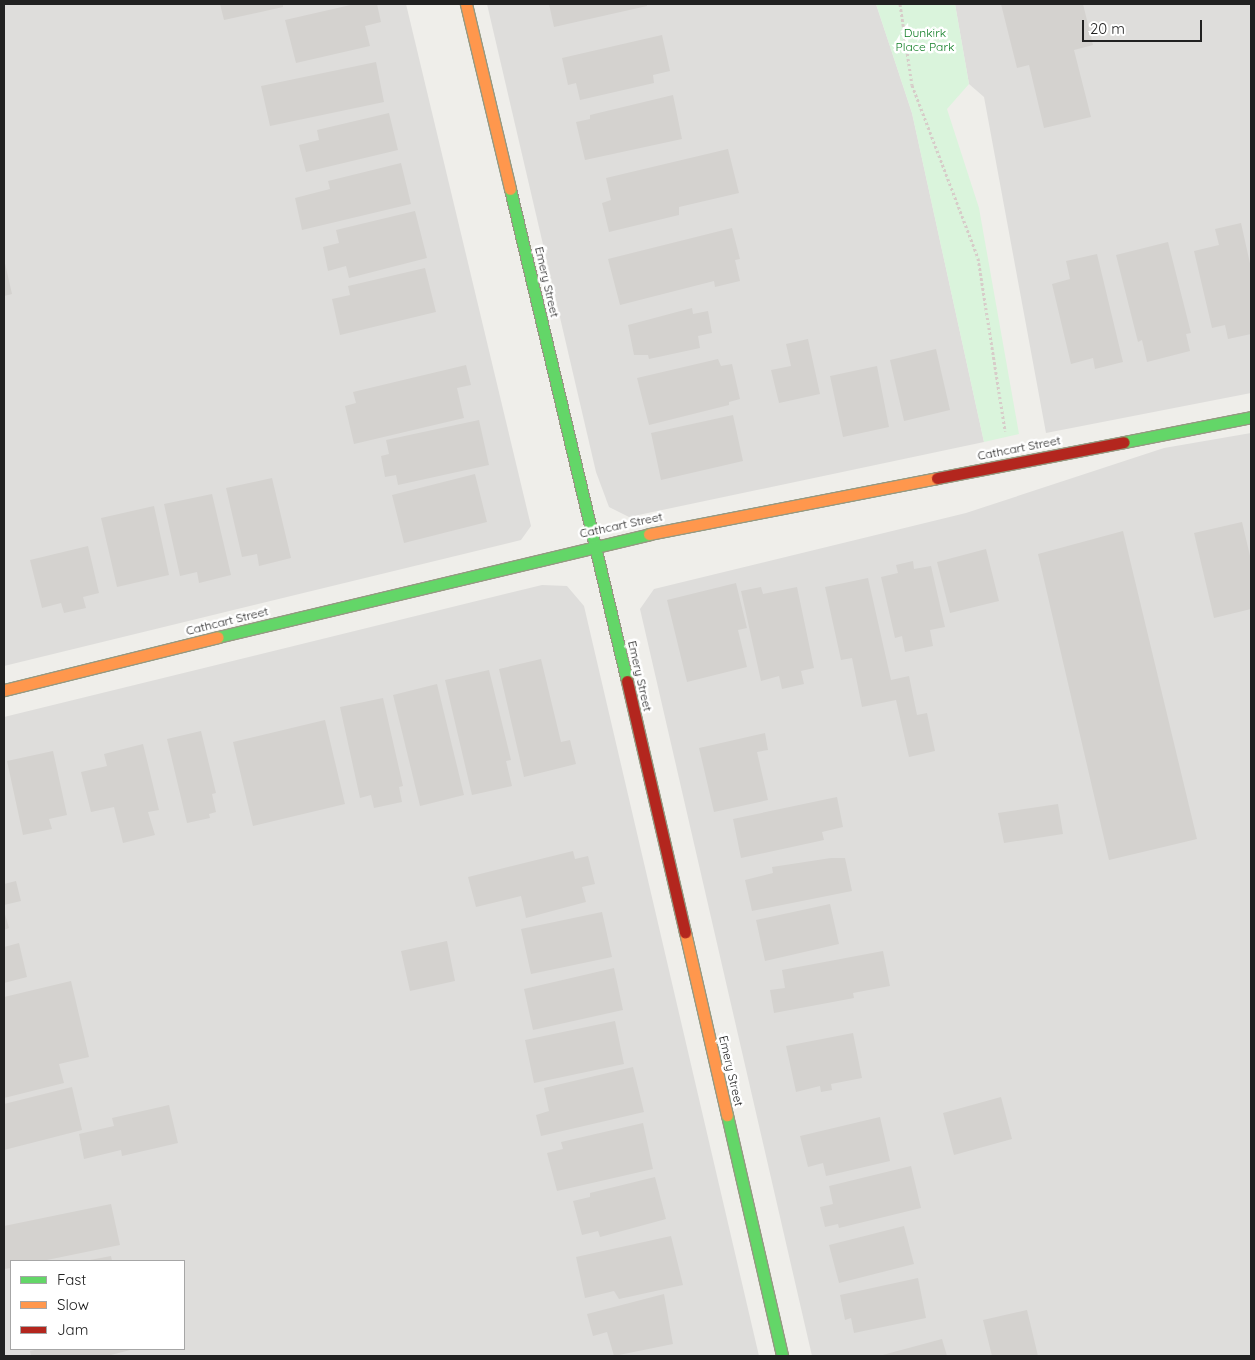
<!DOCTYPE html>
<style>
body{margin:0}
#map{position:relative;width:1255px;height:1360px;overflow:hidden;background:#efeeea;font-family:Quicksand,sans-serif}
div>[style]{position:absolute}
.residential>*{inset:0;background:#dedddb}
.park>*{inset:0;background:#daf4dc}
.building>*{inset:0;background:#d4d2cf}
.path>*{height:3px;margin-top:-1.5px;transform-origin:0;background:repeating-linear-gradient(90deg,#d7ccc9 0 2.5px,transparent 0 5px)}
.roads{filter:drop-shadow(1px 0 #959982) drop-shadow(-1px 0 #959982) drop-shadow(0 1px #959982) drop-shadow(0 -1px #959982)}
.fast>*{height:11px;margin:-5.5px;padding:0 5.5px;transform-origin:5.5px;border-radius:5.5px;background:#63d668}
.slow>*{height:11px;margin:-5.5px;padding:0 5.5px;transform-origin:5.5px;border-radius:5.5px;background:#ff974d}
.jam>*{height:11px;margin:-5.5px;padding:0 5.5px;transform-origin:5.5px;border-radius:5.5px;background:#b3261e}
span{translate:-50% -50%;white-space:nowrap;text-align:center;line-height:1.15;-webkit-text-stroke:5px #fff;paint-order:stroke}
.park-label{font-size:12px;color:#107e25}
.street-label{font-size:12px;color:#212121}
.frame{position:absolute;inset:0;border:5px solid #212121;pointer-events:none}
.legend{position:absolute;left:10px;top:1260px;width:175px;height:90px;box-sizing:border-box;background:#fff;border:1px solid #a6a6a6;margin:0;padding:6px 9px;list-style:none;font-size:15px;color:#212121}
.legend li{display:flex;align-items:center;gap:10px;height:25px}
.legend b{width:25px;border:1px solid #a6a6a6}
.scale{position:absolute;left:1082px;top:20px;width:120px;height:22px;box-sizing:border-box;border:2px solid #212121;border-top:0;padding-left:6px;font-size:15px;line-height:18px;white-space:nowrap;color:#212121;-webkit-text-stroke:4px #fff;paint-order:stroke}
</style>
<div id="map">
<div class="residential">
<div style="clip-path:polygon(4px 4px,406px 4px,531px 526px,521px 540px,4px 666px)"></div>
<div style="clip-path:polygon(487px 4px,876px 4px,912px 113px,984px 442px,629px 517px,609px 507px,596px 472px)"></div>
<div style="clip-path:polygon(955px 4px,1251px 4px,1251px 393px,1046px 433px,984px 97px,969px 84px)"></div>
<div style="clip-path:polygon(1251px 433px,1251px 1356px,812px 1356px,640px 609px,654px 589px,966px 513px,1164px 448px)"></div>
<div style="clip-path:polygon(evenodd,542px 585px,567px 586px,584px 606px,759px 1356px,4px 1356px,4px 717px,542px 585px,11px 1261px,184px 1261px,184px 1349px,11px 1349px,11px 1261px)"></div>
</div>
<div class="park">
<div style="clip-path:polygon(876px 4px,955px 4px,969px 84px,947px 109px,979px 208px,1019px 434px,984px 442px,912px 113px)"></div>
</div>
<div class="building">
<div style="clip-path:polygon(220px 4px,283px 4px,283px 7px,224px 20px)"></div>
<div style="clip-path:polygon(355px 4px,377px 4px,381px 22px,365px 26px,370px 46px,296px 63px,285px 20px)"></div>
<div style="clip-path:polygon(549px 4px,647px 4px,647px 6px,554px 27px)"></div>
<div style="clip-path:polygon(1001px 4px,1083px 4px,1093px 45px,1074px 50px,1091px 117px,1044px 128px,1029px 65px,1017px 68px)"></div>
<div style="clip-path:polygon(662px 35px,670px 71px,653px 75px,654px 83px,580px 100px,576px 83px,568px 85px,562px 58px)"></div>
<div style="clip-path:polygon(376px 62px,384px 102px,270px 126px,261px 86px)"></div>
<div style="clip-path:polygon(673px 95px,682px 139px,585px 160px,576px 122px,590px 119px,590px 115px)"></div>
<div style="clip-path:polygon(389px 113px,398px 150px,306px 172px,299px 145px,319px 140px,317px 130px)"></div>
<div style="clip-path:polygon(728px 149px,739px 193px,679px 207px,679px 215px,609px 232px,602px 203px,611px 200px,606px 178px)"></div>
<div style="clip-path:polygon(401px 163px,411px 204px,302px 230px,295px 198px,330px 189px,328px 181px)"></div>
<div style="clip-path:polygon(415px 211px,427px 258px,349px 278px,346px 266px,328px 271px,323px 247px,339px 243px,336px 230px)"></div>
<div style="clip-path:polygon(1241px 223px,1251px 268px,1251px 334px,1228px 339px,1225px 325px,1212px 328px,1194px 251px,1219px 245px,1215px 229px)"></div>
<div style="clip-path:polygon(732px 228px,740px 259px,735px 260px,740px 281px,715px 287px,714px 281px,620px 305px,608px 259px)"></div>
<div style="clip-path:polygon(1168px 242px,1191px 333px,1186px 334px,1190px 351px,1147px 362px,1142px 340px,1138px 342px,1116px 255px)"></div>
<div style="clip-path:polygon(1097px 254px,1123px 362px,1095px 369px,1093px 358px,1071px 364px,1052px 284px,1070px 279px,1066px 261px)"></div>
<div style="clip-path:polygon(4px 259px,12px 294px,4px 296px)"></div>
<div style="clip-path:polygon(425px 268px,436px 312px,340px 335px,332px 299px,350px 295px,348px 286px)"></div>
<div style="clip-path:polygon(692px 308px,693px 314px,708px 311px,712px 333px,698px 336px,700px 348px,649px 359px,648px 355px,634px 355px,628px 325px)"></div>
<div style="clip-path:polygon(808px 339px,820px 394px,779px 403px,771px 370px,791px 366px,786px 344px)"></div>
<div style="clip-path:polygon(936px 349px,950px 410px,904px 421px,890px 360px)"></div>
<div style="clip-path:polygon(718px 359px,721px 366px,732px 364px,740px 399px,729px 402px,729px 405px,649px 425px,637px 378px)"></div>
<div style="clip-path:polygon(466px 365px,471px 385px,457px 388px,464px 418px,354px 444px,345px 406px,356px 403px,353px 392px)"></div>
<div style="clip-path:polygon(877px 366px,889px 427px,843px 437px,830px 376px)"></div>
<div style="clip-path:polygon(733px 415px,743px 461px,661px 480px,651px 433px)"></div>
<div style="clip-path:polygon(479px 420px,489px 465px,398px 485px,396px 475px,385px 477px,381px 456px,389px 454px,386px 440px)"></div>
<div style="clip-path:polygon(475px 474px,487px 522px,404px 543px,392px 495px)"></div>
<div style="clip-path:polygon(272px 478px,291px 558px,259px 566px,257px 554px,242px 557px,226px 488px)"></div>
<div style="clip-path:polygon(212px 494px,231px 575px,199px 583px,197px 572px,180px 576px,164px 504px)"></div>
<div style="clip-path:polygon(154px 506px,169px 575px,117px 587px,101px 518px)"></div>
<div style="clip-path:polygon(1242px 522px,1251px 560px,1251px 609px,1214px 618px,1194px 533px)"></div>
<div style="clip-path:polygon(1123px 531px,1197px 839px,1109px 860px,1038px 554px)"></div>
<div style="clip-path:polygon(88px 546px,99px 593px,83px 597px,86px 608px,64px 613px,61px 603px,42px 608px,30px 560px)"></div>
<div style="clip-path:polygon(986px 549px,999px 601px,950px 613px,937px 562px)"></div>
<div style="clip-path:polygon(913px 561px,914px 569px,931px 566px,945px 627px,930px 630px,933px 646px,905px 652px,902px 636px,895px 638px,881px 577px,898px 573px,896px 565px)"></div>
<div style="clip-path:polygon(868px 578px,891px 680px,909px 676px,917px 715px,927px 713px,935px 751px,909px 757px,896px 700px,862px 707px,852px 658px,841px 660px,825px 587px)"></div>
<div style="clip-path:polygon(736px 583px,747px 628px,738px 630px,747px 667px,687px 682px,667px 600px)"></div>
<div style="clip-path:polygon(761px 587px,763px 594px,797px 587px,814px 668px,801px 671px,804px 684px,782px 689px,779px 676px,761px 681px,741px 591px)"></div>
<div style="clip-path:polygon(541px 659px,561px 742px,570px 740px,576px 764px,524px 777px,499px 669px)"></div>
<div style="clip-path:polygon(489px 670px,511px 760px,506px 761px,512px 786px,472px 795px,445px 680px)"></div>
<div style="clip-path:polygon(437px 684px,464px 795px,420px 806px,393px 695px)"></div>
<div style="clip-path:polygon(383px 698px,403px 786px,399px 787px,402px 802px,374px 808px,371px 795px,360px 798px,340px 707px)"></div>
<div style="clip-path:polygon(325px 720px,345px 804px,253px 826px,233px 742px)"></div>
<div style="clip-path:polygon(201px 731px,216px 793px,212px 794px,216px 812px,209px 814px,210px 818px,187px 823px,167px 739px)"></div>
<div style="clip-path:polygon(765px 733px,768px 750px,757px 752px,768px 800px,714px 812px,699px 748px)"></div>
<div style="clip-path:polygon(143px 744px,159px 810px,148px 812px,155px 835px,123px 843px,114px 807px,91px 812px,81px 772px,107px 766px,104px 754px)"></div>
<div style="clip-path:polygon(53px 751px,67px 815px,49px 819px,52px 829px,23px 835px,7px 761px)"></div>
<div style="clip-path:polygon(837px 797px,843px 827px,822px 832px,824px 840px,741px 858px,733px 819px)"></div>
<div style="clip-path:polygon(1058px 804px,1063px 834px,1004px 843px,998px 813px)"></div>
<div style="clip-path:polygon(573px 851px,575px 859px,588px 856px,595px 884px,582px 887px,586px 902px,526px 918px,521px 896px,476px 907px,468px 877px)"></div>
<div style="clip-path:polygon(831px 858px,845px 858px,852px 891px,752px 911px,745px 880px,773px 873px,772px 867px)"></div>
<div style="clip-path:polygon(16px 881px,21px 901px,4px 905px,4px 884px)"></div>
<div style="clip-path:polygon(830px 904px,839px 944px,765px 961px,756px 920px)"></div>
<div style="clip-path:polygon(4px 911px,9px 928px,4px 930px)"></div>
<div style="clip-path:polygon(602px 912px,612px 957px,531px 974px,521px 929px)"></div>
<div style="clip-path:polygon(447px 941px,455px 981px,410px 991px,401px 951px)"></div>
<div style="clip-path:polygon(19px 943px,27px 977px,4px 983px,4px 947px)"></div>
<div style="clip-path:polygon(883px 951px,890px 986px,853px 993px,854px 998px,774px 1013px,770px 990px,785px 988px,782px 970px)"></div>
<div style="clip-path:polygon(614px 968px,623px 1010px,533px 1030px,524px 989px)"></div>
<div style="clip-path:polygon(71px 981px,89px 1057px,59px 1064px,64px 1083px,4px 1098px,4px 997px)"></div>
<div style="clip-path:polygon(615px 1021px,624px 1064px,534px 1083px,525px 1040px)"></div>
<div style="clip-path:polygon(853px 1033px,862px 1078px,831px 1084px,832px 1090px,821px 1092px,820px 1086px,796px 1092px,786px 1046px)"></div>
<div style="clip-path:polygon(633px 1067px,644px 1112px,541px 1136px,536px 1115px,549px 1111px,544px 1088px)"></div>
<div style="clip-path:polygon(72px 1087px,82px 1130px,4px 1150px,4px 1104px)"></div>
<div style="clip-path:polygon(1001px 1097px,1012px 1139px,954px 1155px,943px 1113px)"></div>
<div style="clip-path:polygon(169px 1105px,178px 1143px,122px 1156px,121px 1150px,84px 1159px,79px 1134px,114px 1126px,112px 1118px)"></div>
<div style="clip-path:polygon(880px 1117px,890px 1161px,826px 1176px,823px 1163px,808px 1167px,800px 1136px)"></div>
<div style="clip-path:polygon(643px 1123px,653px 1169px,557px 1191px,547px 1153px,563px 1149px,561px 1142px)"></div>
<div style="clip-path:polygon(911px 1166px,921px 1208px,839px 1228px,838px 1224px,825px 1227px,820px 1207px,833px 1204px,829px 1186px)"></div>
<div style="clip-path:polygon(655px 1177px,666px 1219px,600px 1237px,598px 1231px,582px 1235px,573px 1201px,590px 1197px,590px 1193px)"></div>
<div style="clip-path:polygon(111px 1204px,120px 1245px,42px 1261px,11px 1261px,11px 1268px,4px 1269px,4px 1226px)"></div>
<div style="clip-path:polygon(904px 1226px,914px 1264px,839px 1283px,829px 1245px)"></div>
<div style="clip-path:polygon(671px 1236px,683px 1285px,619px 1299px,614px 1291px,585px 1298px,576px 1257px)"></div>
<div style="clip-path:polygon(111px 1256px,112px 1261px,90px 1261px,90px 1260px)"></div>
<div style="clip-path:polygon(918px 1278px,926px 1318px,854px 1333px,851px 1318px,845px 1320px,840px 1295px)"></div>
<div style="clip-path:polygon(664px 1294px,673px 1344px,614px 1356px,607px 1332px,593px 1336px,587px 1314px)"></div>
<div style="clip-path:polygon(1027px 1310px,1038px 1356px,992px 1356px,983px 1320px)"></div>
<div style="clip-path:polygon(942px 1339px,947px 1356px,879px 1356px)"></div>
<div style="clip-path:polygon(39px 1349px,134px 1349px,107px 1356px,31px 1356px,30px 1351px)"></div>
</div>
<div class="path">
<div style="left:900px;top:4px;width:82px;rotate:81.6deg"></div>
<div style="left:912px;top:85px;width:185px;rotate:69.1deg"></div>
<div style="left:978px;top:258px;width:175px;rotate:81.1deg"></div>
</div>
<div class="roads">
<div class="fast">
<div style="left:510px;top:189px;width:506px;rotate:76.62deg"></div>
<div style="left:1124px;top:442px;width:129px;rotate:-11.1deg"></div>
<div style="left:218px;top:637px;width:443px;rotate:-13.4deg"></div>
<div style="left:727px;top:1115px;width:247px;rotate:77.1deg"></div>
</div>
<div class="slow">
<div style="left:466px;top:4px;width:190px;rotate:76.6deg"></div>
<div style="left:649px;top:534px;width:293px;rotate:-11deg"></div>
<div style="left:4px;top:690px;width:220px;rotate:-13.9deg"></div>
<div style="left:685px;top:932px;width:188px;rotate:77.1deg"></div>
</div>
<div class="jam">
<div style="left:937px;top:478px;width:190px;rotate:-10.9deg"></div>
<div style="left:627px;top:681px;width:258px;rotate:77deg"></div>
</div>
</div>
<div class="park-label">
<span style="left:925px;top:40px">Dunkirk<br>Place Park</span>
</div>
<div class="street-label">
<span style="left:547px;top:282px;rotate:77deg">Emery Street</span>
<span style="left:1019px;top:448px;rotate:-11deg">Cathcart Street</span>
<span style="left:621px;top:525px;rotate:-12deg">Cathcart Street</span>
<span style="left:227px;top:621px;rotate:-14deg">Cathcart Street</span>
<span style="left:640px;top:676px;rotate:77deg">Emery Street</span>
<span style="left:731px;top:1071px;rotate:77deg">Emery Street</span>
</div>
<div class="frame"></div>
<ul class="legend">
<li><b style="height:6px;background:#63d668"></b>Fast</li>
<li><b style="height:6px;background:#ff974d"></b>Slow</li>
<li><b style="height:6px;background:#b3261e"></b>Jam</li>
</ul>
<div class="scale">20 m</div>
</div>
